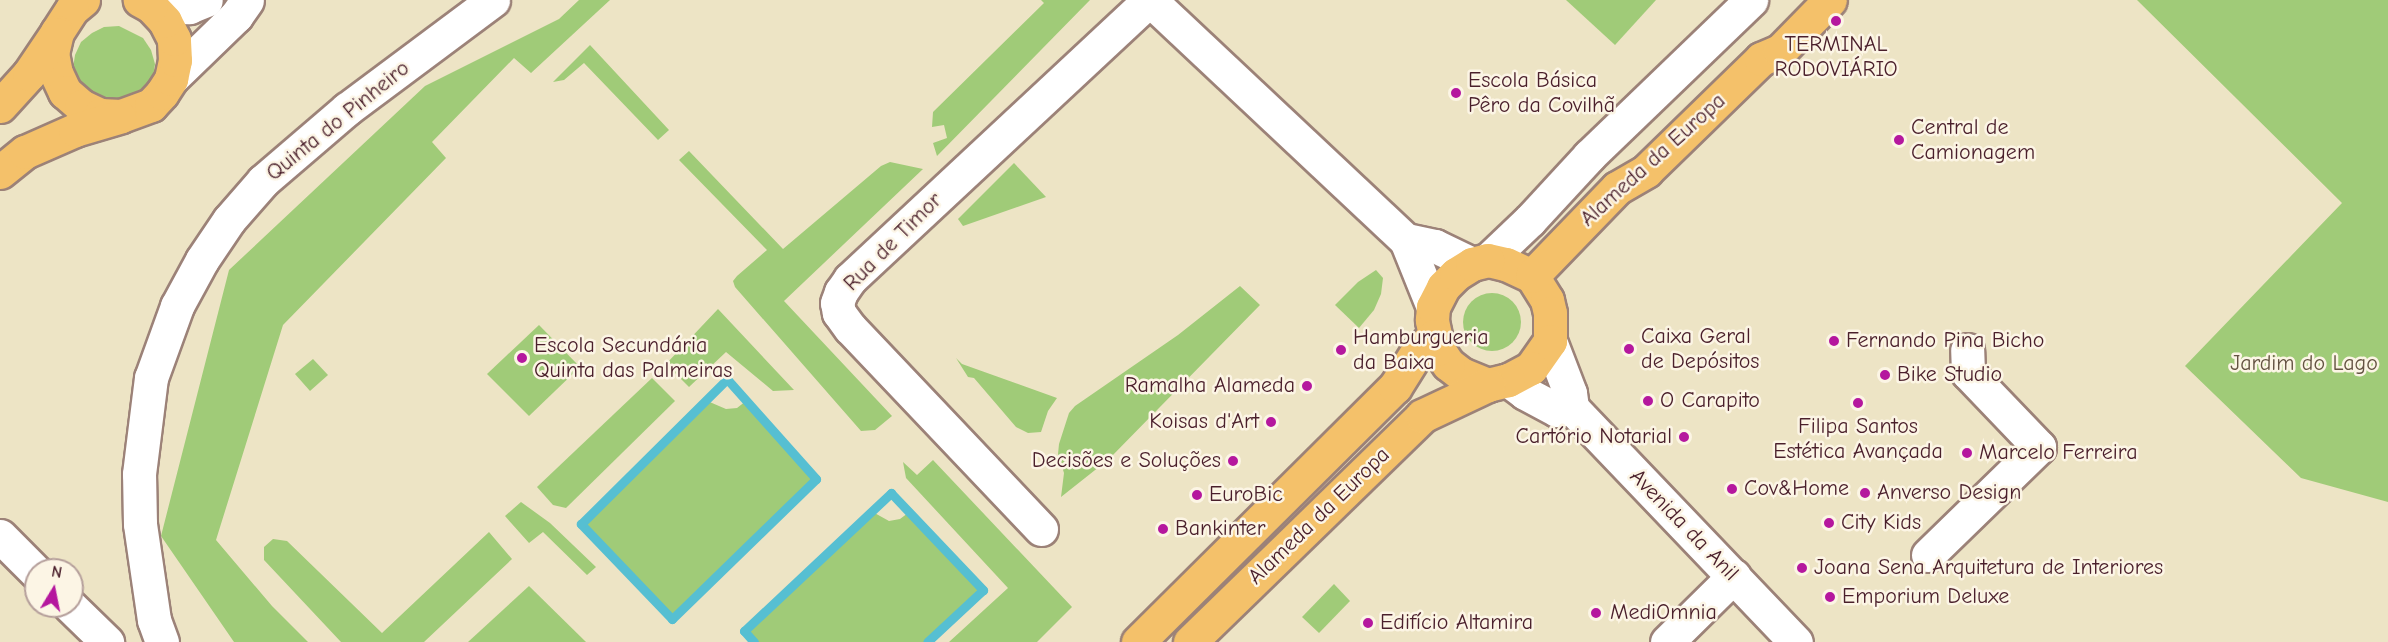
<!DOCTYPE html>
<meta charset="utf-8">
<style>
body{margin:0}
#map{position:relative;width:2388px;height:642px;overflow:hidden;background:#ede4c5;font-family:"Comic Neue",sans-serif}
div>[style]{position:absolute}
.green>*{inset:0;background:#a0cb78}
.round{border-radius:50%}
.stream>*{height:9px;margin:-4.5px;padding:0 4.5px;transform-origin:4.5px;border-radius:4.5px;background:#56bfd2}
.roads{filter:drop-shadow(2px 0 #9c8278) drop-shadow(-2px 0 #9c8278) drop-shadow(0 2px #9c8278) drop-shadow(0 -2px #9c8278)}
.minor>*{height:33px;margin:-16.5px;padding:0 16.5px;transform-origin:16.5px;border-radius:16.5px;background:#fff}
.major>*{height:33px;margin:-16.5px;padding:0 16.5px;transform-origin:16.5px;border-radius:16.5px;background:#f4c16a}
.dots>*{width:16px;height:16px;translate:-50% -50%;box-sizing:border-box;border:3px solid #fcf5e5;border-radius:50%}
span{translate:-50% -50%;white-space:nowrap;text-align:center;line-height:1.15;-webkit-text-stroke:5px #fcf5e5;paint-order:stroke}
.poi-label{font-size:22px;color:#4a1f2b}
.left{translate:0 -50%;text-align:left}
.right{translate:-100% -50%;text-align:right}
.street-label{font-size:22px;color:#4a1f2b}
.park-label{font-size:22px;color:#645342}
.north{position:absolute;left:24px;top:558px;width:60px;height:60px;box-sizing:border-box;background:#fcf5e5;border:2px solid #b59f9b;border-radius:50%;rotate:10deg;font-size:16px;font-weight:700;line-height:24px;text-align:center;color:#4a1f2b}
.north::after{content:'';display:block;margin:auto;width:21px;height:27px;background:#b5179e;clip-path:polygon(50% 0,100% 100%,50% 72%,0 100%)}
</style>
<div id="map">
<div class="green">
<div style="clip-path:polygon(579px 0,610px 0,531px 73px,514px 58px,432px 142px,446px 158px,283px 325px,216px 540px,272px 606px,308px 642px,234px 642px,161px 536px,229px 270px,425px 86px,559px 19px)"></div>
<div style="clip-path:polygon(1041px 0,1090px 0,937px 156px,933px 143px,947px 138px,944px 125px,932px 127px,933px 112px,1044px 3px)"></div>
<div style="clip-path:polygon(1566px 0,1656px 0,1615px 45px)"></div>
<div style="clip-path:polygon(2137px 0,2388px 0,2388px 502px,2301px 478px,2185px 366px,2342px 203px)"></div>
<div style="clip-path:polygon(119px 26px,143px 38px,151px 50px,155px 64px,153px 78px,148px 89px,102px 106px,76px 80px,73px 68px,75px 55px,81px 42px,92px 33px,104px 27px)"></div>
<div style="clip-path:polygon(590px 45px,669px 130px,658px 140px,584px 63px,564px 80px,553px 82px)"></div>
<div style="clip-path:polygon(689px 151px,783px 249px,881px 166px,890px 162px,923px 169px,784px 301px,892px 416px,875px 430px,861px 431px,735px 287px,733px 281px,737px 276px,767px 250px,679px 160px)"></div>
<div style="clip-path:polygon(1014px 163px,1046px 197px,963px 226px,958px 219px)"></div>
<div style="clip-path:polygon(1376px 270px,1383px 278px,1381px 294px,1374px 310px,1359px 328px,1335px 305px,1358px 282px)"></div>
<div style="clip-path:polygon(1240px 286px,1260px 305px,1109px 459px,1061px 497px,1064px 473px,1058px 454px,1059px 444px,1069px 413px,1075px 406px,1178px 335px)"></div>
<div class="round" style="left:1463px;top:293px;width:58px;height:58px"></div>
<div style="clip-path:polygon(718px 309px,794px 390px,773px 391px,726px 352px,689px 387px,666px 364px)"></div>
<div style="clip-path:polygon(539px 325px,580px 367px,529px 416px,487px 374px)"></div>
<div style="clip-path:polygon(956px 358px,962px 364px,1057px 398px,1048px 411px,1041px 432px,1028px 433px,1016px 427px,974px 378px,968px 377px)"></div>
<div style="clip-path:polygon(313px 359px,328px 375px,310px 391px,295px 374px)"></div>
<div style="clip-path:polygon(652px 378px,675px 401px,566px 508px,553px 505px,537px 487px)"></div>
<div style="clip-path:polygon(705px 400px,726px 409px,737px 408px,746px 401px,816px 479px,672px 619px,581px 524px)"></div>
<div style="clip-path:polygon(933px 460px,1072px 607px,1037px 642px,949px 642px,1008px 588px,906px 478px,903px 462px,917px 475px)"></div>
<div style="clip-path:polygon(521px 502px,550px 523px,596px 567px,587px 575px,543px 532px,529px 543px,505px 516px)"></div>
<div style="clip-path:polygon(871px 511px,889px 521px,900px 519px,908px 513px,983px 590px,927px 642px,754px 642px,744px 631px)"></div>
<div style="clip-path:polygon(489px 532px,512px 559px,424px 642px,341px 642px,264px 560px,264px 547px,273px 539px,287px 541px,382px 633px)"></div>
<div style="clip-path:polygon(1334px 584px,1350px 601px,1319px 633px,1302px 617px)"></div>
<div style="clip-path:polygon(529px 586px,586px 642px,468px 642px)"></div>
</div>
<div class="stream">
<div style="left:727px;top:379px;width:134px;rotate:48.3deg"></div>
<div style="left:816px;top:479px;width:201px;rotate:135.8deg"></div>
<div style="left:672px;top:619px;width:132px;rotate:-133.8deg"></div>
<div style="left:581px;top:524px;width:206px;rotate:-44.8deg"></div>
<div style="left:754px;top:642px;width:15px;rotate:-132deg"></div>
<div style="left:744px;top:631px;width:202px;rotate:-43.2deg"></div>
<div style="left:891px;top:493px;width:134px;rotate:46.5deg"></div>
<div style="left:983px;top:590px;width:76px;rotate:137.1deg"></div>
</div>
<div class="roads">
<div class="minor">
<div style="left:1150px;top:0;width:351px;rotate:43.2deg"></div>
<div style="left:1406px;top:240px;width:72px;rotate:68.1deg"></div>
<div style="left:151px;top:6px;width:38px;rotate:2deg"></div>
<div style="left:189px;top:7px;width:18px;rotate:-22deg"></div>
<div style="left:171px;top:79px;width:91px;rotate:-44.1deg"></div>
<div style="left:236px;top:16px;width:19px;rotate:-55deg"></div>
<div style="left:1406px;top:240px;width:30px;rotate:12deg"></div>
<div style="left:1435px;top:246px;width:41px;rotate:25.9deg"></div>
<div style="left:1488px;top:260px;width:58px;rotate:-43.6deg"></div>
<div style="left:1530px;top:220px;width:87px;rotate:-47.3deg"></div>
<div style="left:1589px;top:156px;width:225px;rotate:-43.9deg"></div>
<div style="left:1550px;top:341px;width:56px;rotate:69deg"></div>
<div style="left:1570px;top:393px;width:15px;rotate:82deg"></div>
<div style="left:1572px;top:408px;width:324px;rotate:46.3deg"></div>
<div style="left:1508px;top:380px;width:21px;rotate:37deg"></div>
<div style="left:1525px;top:393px;width:36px;rotate:28deg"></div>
<div style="left:1557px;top:410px;width:15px;rotate:-8deg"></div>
<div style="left:1041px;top:529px;width:277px;rotate:-133.5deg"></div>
<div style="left:850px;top:328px;width:19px;rotate:-126deg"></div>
<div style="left:839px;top:313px;width:10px;rotate:-101deg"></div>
<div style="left:837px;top:303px;width:12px;rotate:-70deg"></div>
<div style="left:841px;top:292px;width:16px;rotate:-55deg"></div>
<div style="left:850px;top:279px;width:409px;rotate:-43deg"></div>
<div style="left:0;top:536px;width:51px;rotate:45deg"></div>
<div style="left:1928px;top:555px;width:155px;rotate:-44.2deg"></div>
<div style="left:2039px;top:447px;width:103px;rotate:-133.8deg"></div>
<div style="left:1968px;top:373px;width:23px;rotate:-92deg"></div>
<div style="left:70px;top:606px;width:52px;rotate:44.2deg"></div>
<div style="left:162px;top:642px;width:23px;rotate:-110deg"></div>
<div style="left:154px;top:620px;width:97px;rotate:-98.3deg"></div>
<div style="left:140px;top:524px;width:50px;rotate:-91.1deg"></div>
<div style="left:139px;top:474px;width:97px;rotate:-82.9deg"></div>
<div style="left:151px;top:378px;width:77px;rotate:-70.1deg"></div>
<div style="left:177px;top:306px;width:52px;rotate:-61.5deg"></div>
<div style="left:202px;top:260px;width:48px;rotate:-56deg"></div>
<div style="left:229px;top:220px;width:52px;rotate:-48.9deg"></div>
<div style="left:263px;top:181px;width:111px;rotate:-40.6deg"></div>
<div style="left:347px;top:109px;width:182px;rotate:-36.7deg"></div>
<div style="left:1667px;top:642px;width:94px;rotate:-44.6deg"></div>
</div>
<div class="major">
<div style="left:83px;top:0;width:14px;rotate:141deg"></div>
<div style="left:72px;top:9px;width:27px;rotate:123deg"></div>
<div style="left:57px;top:32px;width:22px;rotate:103deg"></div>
<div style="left:52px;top:53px;width:20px;rotate:79deg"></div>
<div style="left:56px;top:73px;width:21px;rotate:65deg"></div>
<div style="left:65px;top:92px;width:21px;rotate:41deg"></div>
<div style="left:81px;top:106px;width:21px;rotate:25deg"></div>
<div style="left:100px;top:115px;width:21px;rotate:3deg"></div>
<div style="left:121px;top:116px;width:32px;rotate:-20deg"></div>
<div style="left:151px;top:105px;width:16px;rotate:-47deg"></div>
<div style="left:162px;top:93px;width:17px;rotate:-57deg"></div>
<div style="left:171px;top:79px;width:19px;rotate:-78deg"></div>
<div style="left:175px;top:60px;width:21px;rotate:-93deg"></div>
<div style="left:174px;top:39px;width:20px;rotate:-117deg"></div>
<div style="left:165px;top:21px;width:21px;rotate:-133deg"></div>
<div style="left:151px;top:6px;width:13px;rotate:-151deg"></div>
<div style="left:0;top:106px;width:43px;rotate:-47.8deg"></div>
<div style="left:29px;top:74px;width:48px;rotate:-56deg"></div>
<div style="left:0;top:172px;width:32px;rotate:-39deg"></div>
<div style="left:25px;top:152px;width:55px;rotate:-23.7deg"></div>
<div style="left:75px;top:130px;width:46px;rotate:-16.5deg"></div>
<div style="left:1488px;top:260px;width:18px;rotate:13deg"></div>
<div style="left:1506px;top:264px;width:29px;rotate:25deg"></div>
<div style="left:1532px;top:276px;width:28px;rotate:58deg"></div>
<div style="left:1547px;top:300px;width:13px;rotate:77deg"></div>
<div style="left:1550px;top:313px;width:28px;rotate:90deg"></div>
<div style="left:1550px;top:341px;width:33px;rotate:125deg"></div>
<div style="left:1531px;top:368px;width:26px;rotate:152deg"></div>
<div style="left:1508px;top:380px;width:21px;rotate:166deg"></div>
<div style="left:1488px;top:385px;width:29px;rotate:-158deg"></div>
<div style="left:1461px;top:374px;width:16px;rotate:-142deg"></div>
<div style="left:1448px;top:364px;width:18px;rotate:-124deg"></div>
<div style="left:1438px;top:349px;width:30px;rotate:-102deg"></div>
<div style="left:1432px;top:320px;width:13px;rotate:-86deg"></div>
<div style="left:1433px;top:307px;width:22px;rotate:-63deg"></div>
<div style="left:1443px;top:287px;width:18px;rotate:-45deg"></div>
<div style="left:1456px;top:274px;width:19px;rotate:-32deg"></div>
<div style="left:1472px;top:264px;width:16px;rotate:-14deg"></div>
<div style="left:1532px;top:276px;width:122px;rotate:-46deg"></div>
<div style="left:1617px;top:188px;width:34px;rotate:-30deg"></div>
<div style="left:1646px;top:171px;width:161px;rotate:-44.2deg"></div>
<div style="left:1761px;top:59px;width:21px;rotate:-23deg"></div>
<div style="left:1780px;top:51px;width:71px;rotate:-45.6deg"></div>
<div style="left:1138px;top:642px;width:362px;rotate:-44.8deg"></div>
<div style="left:1395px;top:387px;width:39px;rotate:-58deg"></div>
<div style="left:1416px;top:354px;width:25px;rotate:-45deg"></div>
<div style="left:1190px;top:642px;width:324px;rotate:-44.2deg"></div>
<div style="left:1422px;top:416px;width:73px;rotate:-25.2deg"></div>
</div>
</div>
<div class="dots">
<div style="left:1836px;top:21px;background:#b5179e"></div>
<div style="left:1456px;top:93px;background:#b5179e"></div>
<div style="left:1899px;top:140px;background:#b5179e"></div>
<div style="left:1834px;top:341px;background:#b5179e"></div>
<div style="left:1629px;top:349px;background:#b5179e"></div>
<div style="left:1341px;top:350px;background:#b5179e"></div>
<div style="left:522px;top:358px;background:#b5179e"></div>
<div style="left:1885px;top:375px;background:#b5179e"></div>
<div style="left:1307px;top:386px;background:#b5179e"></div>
<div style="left:1648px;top:401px;background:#b5179e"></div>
<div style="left:1858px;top:403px;background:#b5179e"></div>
<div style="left:1271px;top:422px;background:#b5179e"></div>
<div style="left:1684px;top:437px;background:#b5179e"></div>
<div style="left:1967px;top:453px;background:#b5179e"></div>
<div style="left:1233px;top:461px;background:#b5179e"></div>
<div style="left:1732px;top:489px;background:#b5179e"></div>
<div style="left:1865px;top:493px;background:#b5179e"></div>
<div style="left:1197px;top:495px;background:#b5179e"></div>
<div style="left:1829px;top:523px;background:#b5179e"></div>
<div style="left:1163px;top:529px;background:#b5179e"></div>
<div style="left:1802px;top:568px;background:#b5179e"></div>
<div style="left:1830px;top:597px;background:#b5179e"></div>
<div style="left:1596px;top:613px;background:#b5179e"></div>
<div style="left:1368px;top:623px;background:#b5179e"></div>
</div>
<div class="poi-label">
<span style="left:1836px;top:57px">TERMINAL<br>RODOVIÁRIO</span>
<span class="left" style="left:1468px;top:93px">Escola Básica<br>Pêro da Covilhã</span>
<span class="left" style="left:1911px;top:140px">Central de<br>Camionagem</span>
<span class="left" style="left:1641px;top:349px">Caixa Geral<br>de Depósitos</span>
<span class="left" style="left:1353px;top:350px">Hamburgueria<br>da Baixa</span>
<span class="left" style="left:1846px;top:341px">Fernando Pina Bicho</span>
<span class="left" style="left:534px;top:358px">Escola Secundária<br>Quinta das Palmeiras</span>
<span class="left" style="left:1897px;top:375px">Bike Studio</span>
<span class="right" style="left:1295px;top:386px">Ramalha Alameda</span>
<span class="left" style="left:1660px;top:401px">O Carapito</span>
<span class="right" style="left:1259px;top:422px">Koisas d'Art</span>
<span style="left:1858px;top:439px">Filipa Santos<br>Estética Avançada</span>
<span class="right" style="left:1672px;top:437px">Cartório Notarial</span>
<span class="left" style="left:1979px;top:453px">Marcelo Ferreira</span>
<span class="right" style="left:1221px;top:461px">Decisões e Soluções</span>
<span class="left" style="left:1744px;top:489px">Cov&amp;Home</span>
<span class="left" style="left:1877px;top:493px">Anverso Design</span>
<span class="left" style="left:1209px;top:495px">EuroBic</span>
<span class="left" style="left:1841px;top:523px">City Kids</span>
<span class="left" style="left:1175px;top:529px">Bankinter</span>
<span class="left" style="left:1814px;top:568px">Joana Sena Arquitetura de Interiores</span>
<span class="left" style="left:1842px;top:597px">Emporium Deluxe</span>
<span class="left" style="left:1610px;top:613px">MediOmnia</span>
<span class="left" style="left:1380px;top:623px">Edifício Altamira</span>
</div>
<div class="street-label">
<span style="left:338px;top:121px;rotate:-39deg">Quinta do Pinheiro</span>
<span style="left:1653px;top:160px;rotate:-42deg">Alameda da Europa</span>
<span style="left:893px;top:242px;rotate:-45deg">Rua de Timor</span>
<span style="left:1319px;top:516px;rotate:-44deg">Alameda da Europa</span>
<span style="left:1684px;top:525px;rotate:46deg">Avenida da Anil</span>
</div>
<div class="park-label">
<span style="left:2304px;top:364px">Jardim do Lago</span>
</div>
<div class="north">N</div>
</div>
